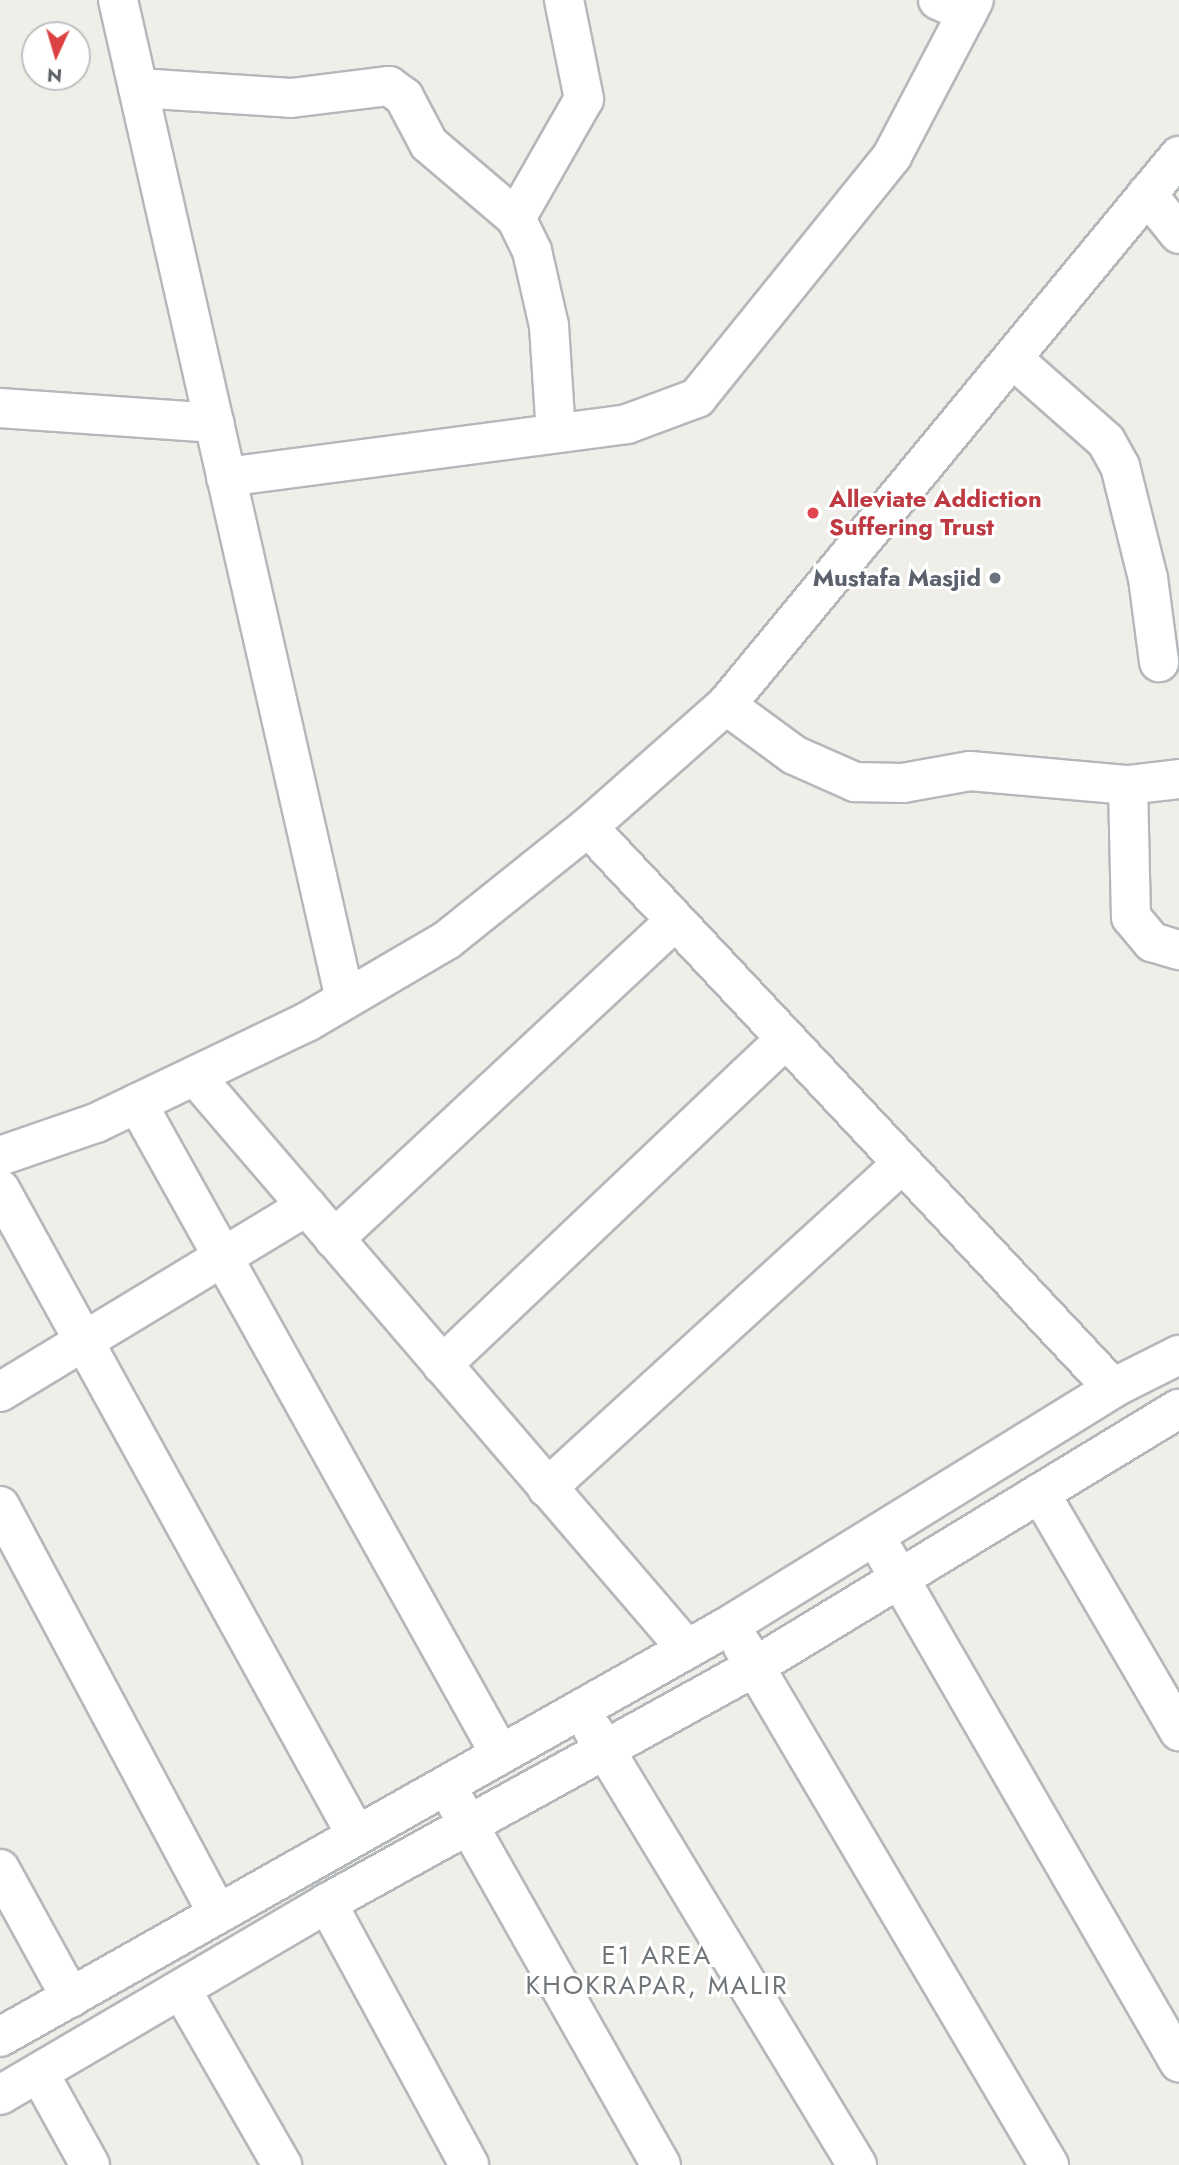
<!DOCTYPE html>
<style>
body{margin:0}
#map{position:relative;width:1179px;height:2165px;overflow:hidden;background:#f0eee8;font-family:Jost,sans-serif}
div>[style]{position:absolute}
.roads{filter:drop-shadow(2px 0 #b5b8bb) drop-shadow(-2px 0 #b5b8bb) drop-shadow(0 2px #b5b8bb) drop-shadow(0 -2px #b5b8bb)}
.street>*{height:38px;margin:-19px;padding:0 19px;transform-origin:19px;border-radius:19px;background:#fff}
.secondary>*{height:38px;margin:-19px;padding:0 19px;transform-origin:19px;border-radius:19px;background:#fff}
.dots>*{width:19px;height:19px;translate:-50% -50%;box-sizing:border-box;border:4px solid #fff;border-radius:50%}
span{translate:-50% -50%;white-space:nowrap;text-align:center;line-height:1.15;-webkit-text-stroke:6px #fff;paint-order:stroke}
.health-label{font-size:24px;color:#be3a42;font-weight:700}
.left{translate:0 -50%;text-align:left}
.worship-label{font-size:24px;color:#5b616d;font-weight:700}
.right{translate:-100% -50%;text-align:right}
.neighbourhood-label{font-size:26px;color:#707579;letter-spacing:2px}
.north{position:absolute;left:21px;top:21px;width:70px;height:70px;box-sizing:border-box;background:#fff;border:2px solid #bfc1c2;border-radius:50%;rotate:184deg;font-size:19px;font-weight:700;line-height:28px;text-align:center;color:#5f6367}
.north::after{content:'';display:block;margin:auto;width:24px;height:32px;background:#dc4243;clip-path:polygon(50% 0,100% 100%,50% 72%,0 100%)}
</style>
<div id="map">
<div class="roads">
<div class="street">
<div style="left:118px;top:0;width:1024px;rotate:77.2deg"></div>
<div style="left:938px;top:0;width:32px;rotate:24deg"></div>
<div style="left:138px;top:88px;width:153px;rotate:3.7deg"></div>
<div style="left:291px;top:98px;width:99px;rotate:-7deg"></div>
<div style="left:389px;top:86px;width:19px;rotate:36deg"></div>
<div style="left:404px;top:97px;width:53px;rotate:62deg"></div>
<div style="left:429px;top:144px;width:114px;rotate:40.4deg"></div>
<div style="left:516px;top:218px;width:37px;rotate:64deg"></div>
<div style="left:532px;top:251px;width:77px;rotate:77.2deg"></div>
<div style="left:549px;top:326px;width:107px;rotate:86.3deg"></div>
<div style="left:1147px;top:194px;width:51px;rotate:51.3deg"></div>
<div style="left:516px;top:218px;width:137px;rotate:-60.3deg"></div>
<div style="left:584px;top:99px;width:101px;rotate:-101.4deg"></div>
<div style="left:1013px;top:359px;width:124px;rotate:41.4deg"></div>
<div style="left:1106px;top:441px;width:29px;rotate:61deg"></div>
<div style="left:1120px;top:466px;width:115px;rotate:76deg"></div>
<div style="left:1148px;top:578px;width:85px;rotate:82.5deg"></div>
<div style="left:0;top:408px;width:215px;rotate:4deg"></div>
<div style="left:226px;top:477px;width:404px;rotate:-7.5deg"></div>
<div style="left:627px;top:424px;width:75px;rotate:-20.4deg"></div>
<div style="left:697px;top:398px;width:311px;rotate:-51.1deg"></div>
<div style="left:892px;top:156px;width:176px;rotate:-62.3deg"></div>
<div style="left:726px;top:705px;width:84px;rotate:36.3deg"></div>
<div style="left:794px;top:755px;width:67px;rotate:23.9deg"></div>
<div style="left:855px;top:782px;width:48px;rotate:1.2deg"></div>
<div style="left:903px;top:783px;width:68px;rotate:-10.2deg"></div>
<div style="left:970px;top:771px;width:159px;rotate:5.1deg"></div>
<div style="left:1128px;top:785px;width:51px;rotate:-6.7deg"></div>
<div style="left:1128px;top:785px;width:132px;rotate:88.7deg"></div>
<div style="left:1131px;top:917px;width:33px;rotate:50deg"></div>
<div style="left:1152px;top:942px;width:28px;rotate:17deg"></div>
<div style="left:588px;top:827px;width:768px;rotate:46.9deg"></div>
<div style="left:195px;top:1076px;width:754px;rotate:49.36deg"></div>
<div style="left:137px;top:1103px;width:743px;rotate:60.85deg"></div>
<div style="left:0;top:1189px;width:735px;rotate:61.13deg"></div>
<div style="left:334px;top:1239px;width:466px;rotate:-43deg"></div>
<div style="left:442px;top:1365px;width:473px;rotate:-43.5deg"></div>
<div style="left:0;top:1392px;width:359px;rotate:-31.2deg"></div>
<div style="left:547px;top:1488px;width:478px;rotate:-42.4deg"></div>
<div style="left:1040px;top:1493px;width:276px;rotate:59.7deg"></div>
<div style="left:0;top:1506px;width:459px;rotate:61.9deg"></div>
<div style="left:886px;top:1555px;width:586px;rotate:59.98deg"></div>
<div style="left:742px;top:1645px;width:604px;rotate:59.44deg"></div>
<div style="left:593px;top:1730px;width:509px;rotate:58.75deg"></div>
<div style="left:455px;top:1801px;width:418px;rotate:60.5deg"></div>
<div style="left:0;top:1869px;width:147px;rotate:61.2deg"></div>
<div style="left:327px;top:1903px;width:298px;rotate:61.5deg"></div>
<div style="left:182px;top:1991px;width:201px;rotate:60.1deg"></div>
<div style="left:0;top:2037px;width:838px;rotate:-29.44deg"></div>
<div style="left:730px;top:1625px;width:450px;rotate:-31.7deg"></div>
<div style="left:1113px;top:1388px;width:74px;rotate:-26.6deg"></div>
<div style="left:39px;top:2073px;width:105px;rotate:61deg"></div>
<div style="left:0;top:2095px;width:379px;rotate:-30.4deg"></div>
<div style="left:327px;top:1903px;width:488px;rotate:-28.9deg"></div>
<div style="left:754px;top:1667px;width:497px;rotate:-31.3deg"></div>
</div>
<div class="secondary">
<div style="left:0;top:1156px;width:102px;rotate:-19deg"></div>
<div style="left:96px;top:1123px;width:234px;rotate:-25.6deg"></div>
<div style="left:307px;top:1022px;width:162px;rotate:-30.4deg"></div>
<div style="left:447px;top:940px;width:181px;rotate:-38.7deg"></div>
<div style="left:588px;top:827px;width:184px;rotate:-41.5deg"></div>
<div style="left:726px;top:705px;width:712px;rotate:-50.47deg"></div>
</div>
</div>
<div class="dots">
<div style="left:813px;top:513px;background:#e0444e"></div>
<div style="left:995px;top:578px;background:#6b7280"></div>
</div>
<div class="health-label">
<span class="left" style="left:829px;top:513px">Alleviate Addiction<br>Suffering Trust</span>
</div>
<div class="worship-label">
<span class="right" style="left:981px;top:578px">Mustafa Masjid</span>
</div>
<div class="neighbourhood-label">
<span style="left:657px;top:1971px">E1 AREA<br>KHOKRAPAR, MALIR</span>
</div>
<div class="north">N</div>
</div>
